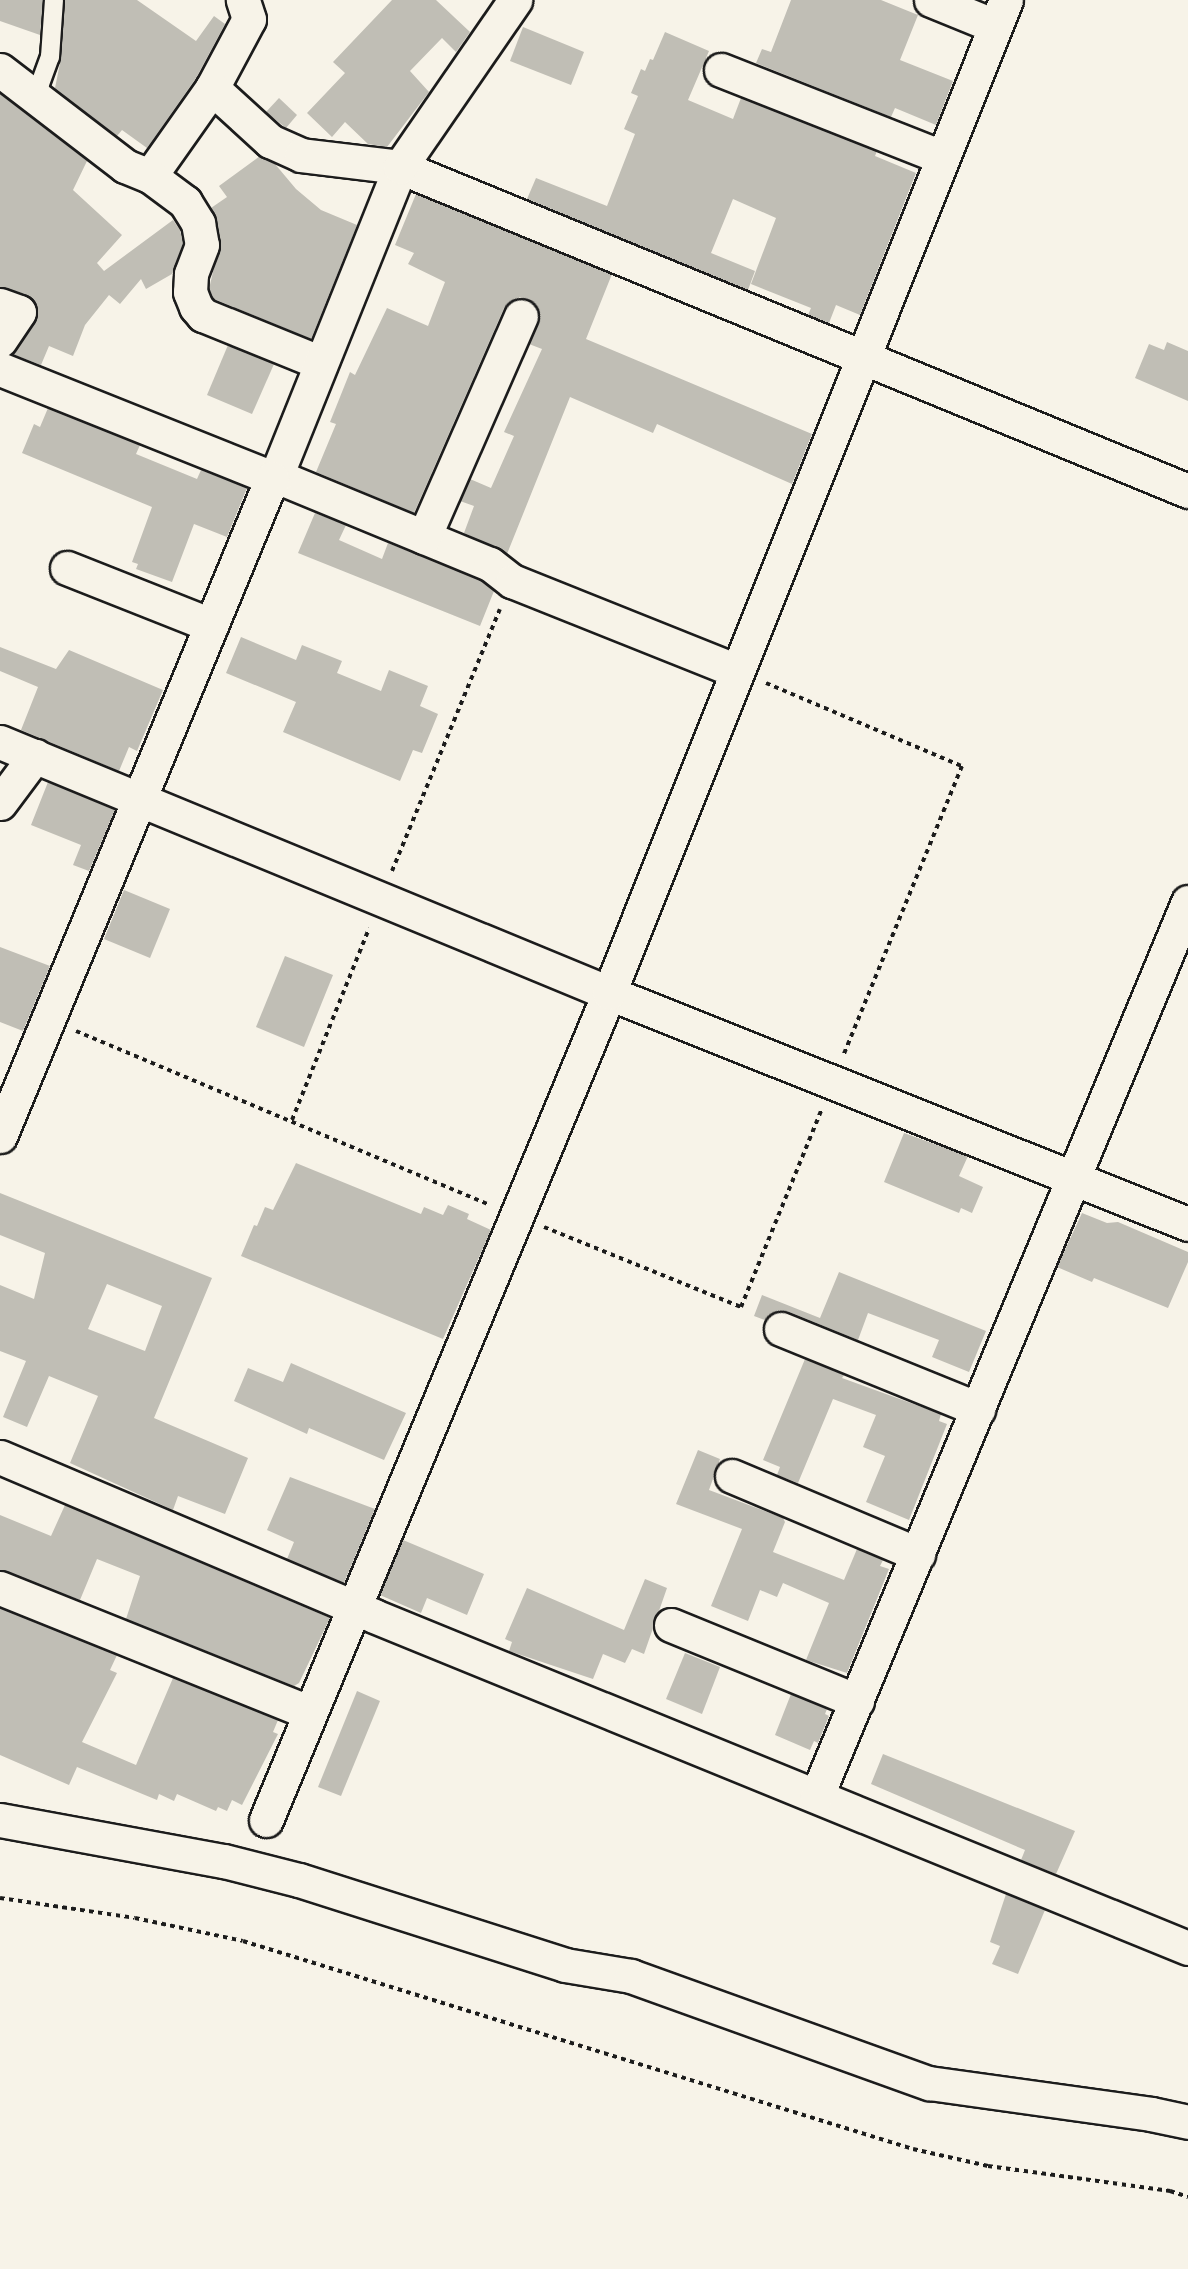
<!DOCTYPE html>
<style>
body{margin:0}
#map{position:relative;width:1188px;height:2269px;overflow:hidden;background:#f7f3e8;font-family:Pangolin,sans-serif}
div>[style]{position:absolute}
.building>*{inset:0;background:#c0beb5}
.path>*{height:4px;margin-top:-2px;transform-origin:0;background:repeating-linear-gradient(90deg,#1c1c1c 0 4.5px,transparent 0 9px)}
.roads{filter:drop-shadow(2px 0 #1c1c1c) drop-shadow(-2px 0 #1c1c1c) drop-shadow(0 2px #1c1c1c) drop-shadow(0 -2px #1c1c1c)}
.service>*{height:18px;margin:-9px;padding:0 9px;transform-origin:9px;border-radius:9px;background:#f7f3e8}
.minor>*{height:33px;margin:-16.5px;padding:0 16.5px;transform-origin:16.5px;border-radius:16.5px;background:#f7f3e8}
span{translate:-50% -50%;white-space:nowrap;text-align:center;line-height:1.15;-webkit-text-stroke:5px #f7f3e8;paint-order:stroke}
</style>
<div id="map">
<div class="building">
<div style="clip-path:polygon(0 0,43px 0,40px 35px,0 21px)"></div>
<div style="clip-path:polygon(65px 0,137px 0,196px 41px,214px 16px,225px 24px,196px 78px,147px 148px,122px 130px,117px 136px,55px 88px,61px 58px)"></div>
<div style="clip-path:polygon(392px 0,436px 0,470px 32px,456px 52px,442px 38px,410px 71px,429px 92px,387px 147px,368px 144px,345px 122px,332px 137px,307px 113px,345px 73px,333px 62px)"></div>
<div style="clip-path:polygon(791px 0,881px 0,918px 15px,900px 60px,953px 81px,936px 125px,895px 108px,891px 117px,756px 63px,762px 49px,771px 52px)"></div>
<div style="clip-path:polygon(523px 27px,584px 52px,571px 85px,510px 61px)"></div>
<div style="clip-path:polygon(665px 32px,709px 51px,688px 100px,733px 119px,741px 98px,877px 151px,875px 156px,916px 173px,860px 315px,836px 305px,829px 323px,808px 315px,811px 308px,751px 284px,776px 218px,733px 199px,711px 253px,755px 271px,748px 290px,527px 199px,536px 178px,607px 206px,635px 134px,624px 129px,638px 96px,631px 93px,641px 69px,645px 71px,650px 59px,653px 60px)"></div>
<div style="clip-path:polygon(0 94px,87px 161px,73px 190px,122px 235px,97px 263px,104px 271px,173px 220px,180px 230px,183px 243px,172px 274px,146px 289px,141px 279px,120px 304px,109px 295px,85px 325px,73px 356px,49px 346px,41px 365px,12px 354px,35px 322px,35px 302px,25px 294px,0 287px)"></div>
<div style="clip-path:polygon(279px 98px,297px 115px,286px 128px,266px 112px)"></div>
<div style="clip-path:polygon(260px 156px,275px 164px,296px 189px,321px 210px,357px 225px,311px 339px,214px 299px,209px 289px,220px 242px,211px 208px,227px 197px,219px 186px)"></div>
<div style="clip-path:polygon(416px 194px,612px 274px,586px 339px,812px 434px,792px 484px,657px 424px,653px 433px,570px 397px,507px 554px,464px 533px,474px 506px,460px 501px,470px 479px,491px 488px,514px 436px,504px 432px,542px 349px,529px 344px,538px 323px,536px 305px,520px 297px,504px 308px,414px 513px,316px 472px,336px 424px,330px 422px,350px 372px,355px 375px,387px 308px,428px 326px,445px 282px,408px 264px,414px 253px,395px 245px)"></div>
<div style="clip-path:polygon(1167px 342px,1188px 351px,1188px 401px,1135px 378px,1149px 344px,1164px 350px)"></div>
<div style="clip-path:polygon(228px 345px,274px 364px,252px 414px,207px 395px)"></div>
<div style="clip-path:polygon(48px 408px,140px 445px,136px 454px,197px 479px,201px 470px,247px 488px,227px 537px,194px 524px,172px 582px,136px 569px,138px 564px,132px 562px,152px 507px,22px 453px,34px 424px,40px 427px)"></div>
<div style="clip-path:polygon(315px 513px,346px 525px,339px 540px,382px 559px,388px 543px,481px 580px,494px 591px,480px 626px,298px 553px)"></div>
<div style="clip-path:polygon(241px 637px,296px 660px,302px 645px,342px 661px,337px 673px,381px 691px,389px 670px,428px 686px,420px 706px,438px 714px,422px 753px,413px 750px,400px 781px,283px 732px,296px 702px,226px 673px)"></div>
<div style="clip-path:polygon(0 647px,56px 669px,69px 650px,163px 690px,137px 751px,129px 747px,119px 771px,21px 730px,38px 687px,0 671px)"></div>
<div style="clip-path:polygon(48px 782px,115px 810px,89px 871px,73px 865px,81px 845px,31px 825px)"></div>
<div style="clip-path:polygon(124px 890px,170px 909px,150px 958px,104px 939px)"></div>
<div style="clip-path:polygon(0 947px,50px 966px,23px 1031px,0 1022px)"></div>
<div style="clip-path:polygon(285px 956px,333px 975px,304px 1047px,256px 1027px)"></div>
<div style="clip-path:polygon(904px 1133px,968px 1156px,959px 1176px,983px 1187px,972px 1213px,961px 1208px,959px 1213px,884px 1182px)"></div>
<div style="clip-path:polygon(296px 1163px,421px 1214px,424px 1207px,443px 1215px,448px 1205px,469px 1214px,467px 1219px,491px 1230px,443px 1339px,241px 1256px,254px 1225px,257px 1226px,265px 1207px,273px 1210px)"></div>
<div style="clip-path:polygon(evenodd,0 1193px,212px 1278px,154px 1418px,248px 1458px,225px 1514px,178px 1496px,173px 1510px,70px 1463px,98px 1396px,49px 1376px,27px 1427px,3px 1417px,26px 1361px,0 1351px,0 1285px,34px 1299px,45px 1253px,0 1235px,0 1193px,107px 1284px,162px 1306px,145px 1351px,88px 1329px,107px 1284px)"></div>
<div style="clip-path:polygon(1082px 1213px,1107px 1223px,1118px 1222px,1188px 1252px,1188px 1262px,1168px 1308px,1094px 1278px,1092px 1282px,1057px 1267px)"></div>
<div style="clip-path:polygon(839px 1272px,986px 1331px,969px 1372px,932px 1357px,939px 1340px,868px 1313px,858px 1340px,787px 1311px,778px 1311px,765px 1320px,754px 1316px,762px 1295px,820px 1318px)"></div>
<div style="clip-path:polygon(805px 1359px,844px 1375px,842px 1378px,941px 1414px,939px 1421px,947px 1424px,909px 1520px,866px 1502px,885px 1456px,863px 1447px,876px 1415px,833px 1399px,798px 1483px,777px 1475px,780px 1467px,763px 1460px)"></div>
<div style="clip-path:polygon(291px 1363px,406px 1413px,384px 1460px,309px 1428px,307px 1434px,234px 1401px,248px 1368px,283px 1382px)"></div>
<div style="clip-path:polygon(698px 1450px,720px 1459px,709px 1490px,783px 1518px,785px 1522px,773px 1552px,844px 1580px,857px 1549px,883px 1560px,880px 1566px,889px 1569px,847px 1673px,806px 1660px,829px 1603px,783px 1583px,777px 1597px,760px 1590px,748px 1621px,711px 1606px,742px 1529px,676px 1504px)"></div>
<div style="clip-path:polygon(290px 1477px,375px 1509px,344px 1583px,287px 1559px,294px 1542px,267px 1530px)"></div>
<div style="clip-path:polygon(65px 1505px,330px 1618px,299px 1683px,294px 1686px,126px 1619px,140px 1576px,97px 1559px,80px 1600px,0 1570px,0 1515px,51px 1536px)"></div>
<div style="clip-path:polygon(403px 1540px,484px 1574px,467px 1615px,427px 1598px,421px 1613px,380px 1595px)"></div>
<div style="clip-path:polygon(645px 1579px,667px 1588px,644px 1654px,632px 1649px,625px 1663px,603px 1654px,593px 1679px,509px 1651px,512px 1642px,505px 1639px,527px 1588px,624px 1630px)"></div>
<div style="clip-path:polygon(0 1608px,117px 1655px,110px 1670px,117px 1673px,82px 1742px,136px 1765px,173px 1678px,278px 1720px,273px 1732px,278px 1734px,242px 1805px,232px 1800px,227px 1811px,218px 1807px,216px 1811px,177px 1794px,174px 1801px,159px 1794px,157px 1800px,77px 1767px,69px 1785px,0 1755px)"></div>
<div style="clip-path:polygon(685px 1653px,720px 1667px,702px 1714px,666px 1699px)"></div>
<div style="clip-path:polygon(357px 1691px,380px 1701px,341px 1796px,318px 1787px)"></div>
<div style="clip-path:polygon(791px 1694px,827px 1709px,825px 1714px,829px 1716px,818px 1743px,814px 1741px,810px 1750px,775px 1735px)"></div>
<div style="clip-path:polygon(883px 1754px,1075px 1831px,1056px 1874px,1021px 1860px,1025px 1850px,871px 1784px)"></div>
<div style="clip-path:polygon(1006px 1894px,1045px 1910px,1018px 1974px,992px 1964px,1000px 1946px,990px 1942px)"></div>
</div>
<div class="path">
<div style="left:766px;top:683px;width:213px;rotate:23deg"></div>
<div style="left:962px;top:766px;width:311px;rotate:112.3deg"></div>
<div style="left:392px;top:871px;width:283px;rotate:-67.6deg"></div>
<div style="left:76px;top:1031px;width:449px;rotate:22.8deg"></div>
<div style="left:292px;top:1120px;width:207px;rotate:-68.1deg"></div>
<div style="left:544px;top:1227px;width:213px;rotate:22.1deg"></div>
<div style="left:741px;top:1307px;width:212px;rotate:-67.8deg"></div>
<div style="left:0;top:1898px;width:136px;rotate:8.4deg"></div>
<div style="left:135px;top:1918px;width:110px;rotate:12deg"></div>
<div style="left:243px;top:1941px;width:702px;rotate:17.25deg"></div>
<div style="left:913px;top:2149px;width:77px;rotate:12.8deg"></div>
<div style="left:988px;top:2166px;width:184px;rotate:7.8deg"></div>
<div style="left:1170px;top:2191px;width:19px;rotate:18deg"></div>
</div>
<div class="roads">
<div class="service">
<div style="left:33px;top:91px;width:10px;rotate:-45deg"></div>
<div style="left:40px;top:84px;width:29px;rotate:-70deg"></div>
<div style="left:50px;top:57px;width:57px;rotate:-86deg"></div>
</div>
<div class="minor">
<div style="left:931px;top:0;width:69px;rotate:22.1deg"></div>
<div style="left:0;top:70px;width:158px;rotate:37.5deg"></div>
<div style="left:125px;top:166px;width:27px;rotate:22deg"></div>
<div style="left:150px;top:176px;width:108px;rotate:-54.8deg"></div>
<div style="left:212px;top:88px;width:78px;rotate:-61.8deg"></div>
<div style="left:249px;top:19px;width:20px;rotate:-108deg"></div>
<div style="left:721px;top:70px;width:238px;rotate:21.5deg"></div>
<div style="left:212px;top:88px;width:79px;rotate:42.4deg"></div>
<div style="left:270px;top:141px;width:34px;rotate:24deg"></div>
<div style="left:301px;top:155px;width:100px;rotate:6.9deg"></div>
<div style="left:400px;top:167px;width:852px;rotate:22.35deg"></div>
<div style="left:150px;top:176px;width:44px;rotate:36.6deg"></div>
<div style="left:185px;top:202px;width:25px;rotate:58deg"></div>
<div style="left:198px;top:223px;width:22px;rotate:80deg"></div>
<div style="left:202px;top:245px;width:31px;rotate:111deg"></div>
<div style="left:191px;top:274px;width:18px;rotate:93deg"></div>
<div style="left:190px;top:292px;width:16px;rotate:68deg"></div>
<div style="left:196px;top:307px;width:11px;rotate:49deg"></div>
<div style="left:203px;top:315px;width:127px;rotate:22.1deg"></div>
<div style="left:0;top:305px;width:20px;rotate:20deg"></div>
<div style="left:19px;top:312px;width:34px;rotate:124deg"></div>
<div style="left:0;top:369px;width:293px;rotate:21.8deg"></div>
<div style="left:272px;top:478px;width:4px;rotate:-27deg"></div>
<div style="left:276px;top:476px;width:231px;rotate:22.4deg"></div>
<div style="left:490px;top:564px;width:28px;rotate:38deg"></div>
<div style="left:512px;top:581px;width:242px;rotate:21.8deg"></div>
<div style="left:276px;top:476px;width:333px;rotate:-68.1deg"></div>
<div style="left:400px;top:167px;width:203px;rotate:-55.4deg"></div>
<div style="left:424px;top:537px;width:241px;rotate:-66.3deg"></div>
<div style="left:67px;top:568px;width:155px;rotate:21.6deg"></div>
<div style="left:0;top:742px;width:659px;rotate:22.4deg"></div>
<div style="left:609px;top:993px;width:623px;rotate:21.75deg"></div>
<div style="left:0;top:803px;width:59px;rotate:-53.3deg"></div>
<div style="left:0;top:1136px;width:712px;rotate:-67.54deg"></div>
<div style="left:781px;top:1329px;width:213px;rotate:22.1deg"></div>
<div style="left:0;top:1457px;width:406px;rotate:23deg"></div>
<div style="left:374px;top:1616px;width:879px;rotate:22.19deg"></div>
<div style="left:732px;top:1476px;width:202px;rotate:22.8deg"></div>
<div style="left:0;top:1588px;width:332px;rotate:21.9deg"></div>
<div style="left:671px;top:1625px;width:201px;rotate:22.2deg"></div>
<div style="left:817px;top:1795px;width:967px;rotate:-67.44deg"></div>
<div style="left:0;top:1820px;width:228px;rotate:10.4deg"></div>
<div style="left:224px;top:1861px;width:77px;rotate:14.2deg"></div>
<div style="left:299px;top:1880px;width:279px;rotate:17.7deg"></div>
<div style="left:565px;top:1965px;width:67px;rotate:9.5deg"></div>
<div style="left:631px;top:1976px;width:317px;rotate:19.8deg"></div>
<div style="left:929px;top:2083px;width:224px;rotate:7.9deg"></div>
<div style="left:1151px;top:2114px;width:38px;rotate:12deg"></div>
<div style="left:266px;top:1820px;width:895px;rotate:-67.47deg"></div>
<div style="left:609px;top:993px;width:1069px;rotate:-68.21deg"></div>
</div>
</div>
</div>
